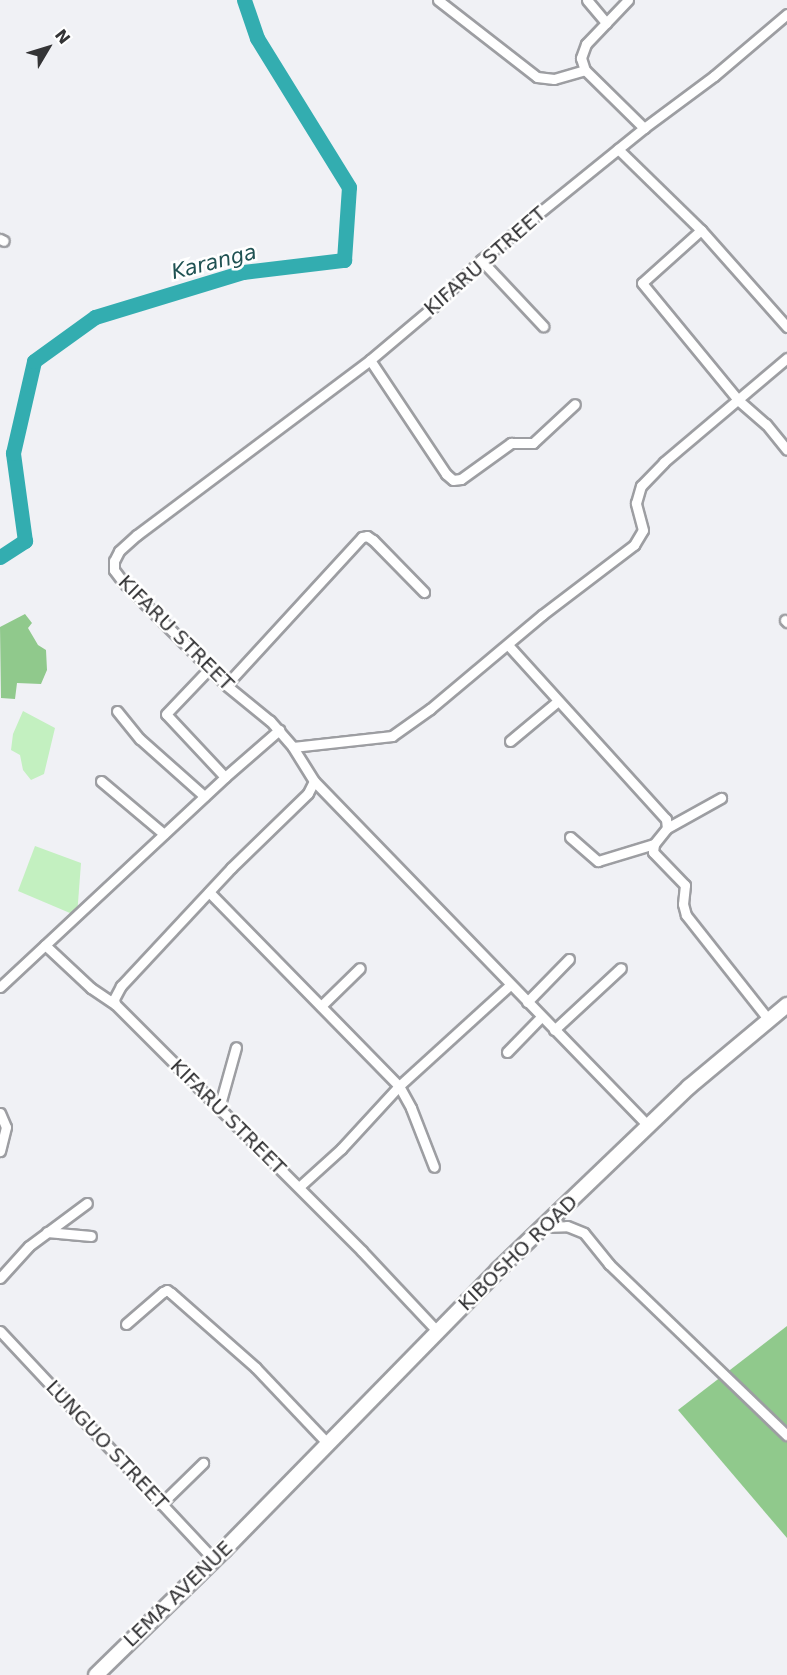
<!DOCTYPE html>
<style>
body{margin:0}
#map{position:relative;width:787px;height:1675px;overflow:hidden;background:#f0f1f5;font-family:"DejaVu Sans",sans-serif}
div>[style]{position:absolute}
.green>*{inset:0;background:#c3f0c0}
.forest>*{inset:0;background:#90c98c}
.river>*{height:15px;margin:-7.5px;padding:0 7.5px;transform-origin:7.5px;border-radius:7.5px;background:#33adb0}
.roads{filter:drop-shadow(2px 0 #9d9ea2) drop-shadow(-2px 0 #9d9ea2) drop-shadow(0 2px #9d9ea2) drop-shadow(0 -2px #9d9ea2)}
.street>*{height:9px;margin:-4.5px;padding:0 4.5px;transform-origin:4.5px;border-radius:4.5px;background:#fff}
.secondary>*{height:14px;margin:-7px;padding:0 7px;transform-origin:7px;border-radius:7px;background:#fff}
span{translate:-50% -50%;white-space:nowrap;text-align:center;line-height:1.15;-webkit-text-stroke:5px #fff;paint-order:stroke}
.street-label{font-size:20px;color:#343436}
.water-label{font-size:21px;color:#205253;font-style:italic}
.north{position:absolute;left:18px;top:18px;width:60px;height:60px;-webkit-text-stroke:4px #fff;paint-order:stroke;rotate:52deg;font-size:16px;font-weight:700;line-height:24px;text-align:center;color:#343436}
.north::after{content:'';display:block;margin:auto;width:21px;height:27px;background:#343436;clip-path:polygon(50% 0,100% 100%,50% 72%,0 100%)}
</style>
<div id="map">
<div class="green">
<div style="clip-path:polygon(23px 711px,55px 728px,44px 774px,31px 780px,23px 770px,20px 755px,11px 750px,13px 734px)"></div>
<div style="clip-path:polygon(35px 846px,81px 863px,77px 916px,18px 891px)"></div>
</div>
<div class="forest">
<div style="clip-path:polygon(25px 614px,32px 623px,28px 628px,38px 645px,46px 650px,47px 670px,41px 684px,17px 683px,15px 699px,1px 698px,0 627px)"></div>
<div style="clip-path:polygon(787px 1326px,787px 1538px,678px 1410px)"></div>
</div>
<div class="river">
<div style="left:0;top:557px;width:30px;rotate:-33deg"></div>
<div style="left:25px;top:541px;width:89px;rotate:-97.8deg"></div>
<div style="left:13px;top:453px;width:94px;rotate:-77.1deg"></div>
<div style="left:34px;top:361px;width:75px;rotate:-35.8deg"></div>
<div style="left:95px;top:317px;width:155px;rotate:-16.9deg"></div>
<div style="left:243px;top:272px;width:102px;rotate:-6.8deg"></div>
<div style="left:344px;top:260px;width:73px;rotate:-86.1deg"></div>
<div style="left:349px;top:187px;width:175px;rotate:-121.7deg"></div>
<div style="left:257px;top:38px;width:40px;rotate:-108.9deg"></div>
</div>
<div class="roads">
<div class="street">
<div style="left:438px;top:0;width:125px;rotate:37.9deg"></div>
<div style="left:537px;top:77px;width:17px;rotate:7deg"></div>
<div style="left:554px;top:79px;width:32px;rotate:-16deg"></div>
<div style="left:587px;top:0;width:30px;rotate:50deg"></div>
<div style="left:628px;top:0;width:61px;rotate:133.7deg"></div>
<div style="left:586px;top:44px;width:15px;rotate:110deg"></div>
<div style="left:581px;top:58px;width:13px;rotate:72deg"></div>
<div style="left:585px;top:70px;width:83px;rotate:44.5deg"></div>
<div style="left:618px;top:149px;width:116px;rotate:44.3deg"></div>
<div style="left:701px;top:230px;width:130px;rotate:48.4deg"></div>
<div style="left:701px;top:230px;width:79px;rotate:138.1deg"></div>
<div style="left:642px;top:283px;width:151px;rotate:50.6deg"></div>
<div style="left:738px;top:400px;width:37px;rotate:41deg"></div>
<div style="left:766px;top:424px;width:33px;rotate:51deg"></div>
<div style="left:0;top:239px;width:4px;rotate:27deg"></div>
<div style="left:481px;top:260px;width:91px;rotate:46.8deg"></div>
<div style="left:370px;top:360px;width:137px;rotate:56.3deg"></div>
<div style="left:446px;top:474px;width:9px;rotate:41deg"></div>
<div style="left:453px;top:480px;width:8px;rotate:-7deg"></div>
<div style="left:461px;top:479px;width:62px;rotate:-35.8deg"></div>
<div style="left:511px;top:443px;width:22px"></div>
<div style="left:533px;top:443px;width:57px;rotate:-42.9deg"></div>
<div style="left:785px;top:620px;width:3px;rotate:45deg"></div>
<div style="left:508px;top:645px;width:235px;rotate:47.8deg"></div>
<div style="left:666px;top:819px;width:9px;rotate:84deg"></div>
<div style="left:667px;top:828px;width:21px;rotate:129deg"></div>
<div style="left:654px;top:844px;width:8px;rotate:97deg"></div>
<div style="left:653px;top:852px;width:46px;rotate:45.9deg"></div>
<div style="left:685px;top:885px;width:19px;rotate:96deg"></div>
<div style="left:683px;top:904px;width:11px;rotate:75deg"></div>
<div style="left:686px;top:915px;width:134px;rotate:51.7deg"></div>
<div style="left:226px;top:685px;width:201px;rotate:-47.4deg"></div>
<div style="left:362px;top:537px;width:5px;rotate:-11deg"></div>
<div style="left:367px;top:536px;width:7px;rotate:34deg"></div>
<div style="left:373px;top:540px;width:73px;rotate:45.6deg"></div>
<div style="left:117px;top:711px;width:36px;rotate:51deg"></div>
<div style="left:140px;top:739px;width:86px;rotate:41.7deg"></div>
<div style="left:510px;top:741px;width:62px;rotate:-39.8deg"></div>
<div style="left:293px;top:747px;width:100px;rotate:-6.3deg"></div>
<div style="left:392px;top:736px;width:47px;rotate:-35.4deg"></div>
<div style="left:430px;top:709px;width:146px;rotate:-40deg"></div>
<div style="left:542px;top:615px;width:116px;rotate:-37.3deg"></div>
<div style="left:634px;top:545px;width:17px;rotate:-59deg"></div>
<div style="left:643px;top:530px;width:28px;rotate:-105deg"></div>
<div style="left:636px;top:503px;width:18px;rotate:-74deg"></div>
<div style="left:641px;top:486px;width:33px;rotate:-46deg"></div>
<div style="left:664px;top:462px;width:161px;rotate:-40.2deg"></div>
<div style="left:225px;top:777px;width:72px;rotate:-41deg"></div>
<div style="left:101px;top:781px;width:82px;rotate:40.1deg"></div>
<div style="left:314px;top:781px;width:480px;rotate:45.9deg"></div>
<div style="left:667px;top:828px;width:62px;rotate:-29.1deg"></div>
<div style="left:570px;top:837px;width:37px;rotate:41deg"></div>
<div style="left:598px;top:861px;width:59px;rotate:-16.9deg"></div>
<div style="left:209px;top:892px;width:272px;rotate:45.6deg"></div>
<div style="left:399px;top:1086px;width:25px;rotate:61deg"></div>
<div style="left:411px;top:1108px;width:63px;rotate:68.7deg"></div>
<div style="left:45px;top:945px;width:63px;rotate:43.1deg"></div>
<div style="left:91px;top:988px;width:29px;rotate:34deg"></div>
<div style="left:0;top:987px;width:308px;rotate:-43deg"></div>
<div style="left:225px;top:777px;width:86px;rotate:-133.1deg"></div>
<div style="left:166px;top:714px;width:64px;rotate:-46.3deg"></div>
<div style="left:527px;top:1002px;width:60px;rotate:-45.7deg"></div>
<div style="left:321px;top:1006px;width:54px;rotate:-44.3deg"></div>
<div style="left:554px;top:1030px;width:91px;rotate:-42.8deg"></div>
<div style="left:507px;top:1052px;width:49px;rotate:-45.8deg"></div>
<div style="left:219px;top:1108px;width:63px;rotate:-74.4deg"></div>
<div style="left:0;top:1113px;width:15px;rotate:67deg"></div>
<div style="left:6px;top:1127px;width:25px;rotate:104deg"></div>
<div style="left:299px;top:1187px;width:57px;rotate:-42.1deg"></div>
<div style="left:341px;top:1149px;width:86px;rotate:-47.4deg"></div>
<div style="left:399px;top:1086px;width:150px;rotate:-42.3deg"></div>
<div style="left:544px;top:1227px;width:23px;rotate:-2deg"></div>
<div style="left:567px;top:1226px;width:18px;rotate:22deg"></div>
<div style="left:584px;top:1233px;width:40px;rotate:51deg"></div>
<div style="left:609px;top:1264px;width:247px;rotate:43.9deg"></div>
<div style="left:47px;top:1232px;width:44px;rotate:5.2deg"></div>
<div style="left:0;top:1278px;width:43px;rotate:-47.8deg"></div>
<div style="left:29px;top:1246px;width:72px;rotate:-36.6deg"></div>
<div style="left:126px;top:1324px;width:49px;rotate:-40.9deg"></div>
<div style="left:163px;top:1292px;width:4px;rotate:-27deg"></div>
<div style="left:167px;top:1290px;width:5px;rotate:37deg"></div>
<div style="left:171px;top:1293px;width:113px;rotate:41.4deg"></div>
<div style="left:256px;top:1368px;width:105px;rotate:46.5deg"></div>
<div style="left:0;top:1331px;width:312px;rotate:46.9deg"></div>
<div style="left:438px;top:1332px;width:111px;rotate:-133.2deg"></div>
<div style="left:362px;top:1251px;width:349px;rotate:-135deg"></div>
<div style="left:115px;top:1004px;width:5px;rotate:-101deg"></div>
<div style="left:114px;top:999px;width:15px;rotate:-62deg"></div>
<div style="left:121px;top:986px;width:161px;rotate:-47deg"></div>
<div style="left:231px;top:868px;width:107px;rotate:-44.2deg"></div>
<div style="left:308px;top:793px;width:13px;rotate:-63deg"></div>
<div style="left:314px;top:781px;width:40px;rotate:-122deg"></div>
<div style="left:293px;top:747px;width:35px;rotate:-131deg"></div>
<div style="left:270px;top:721px;width:57px;rotate:-140.7deg"></div>
<div style="left:226px;top:685px;width:146px;rotate:-135deg"></div>
<div style="left:123px;top:582px;width:15px;rotate:-127deg"></div>
<div style="left:114px;top:570px;width:9px;rotate:-90deg"></div>
<div style="left:114px;top:561px;width:11px;rotate:-63deg"></div>
<div style="left:119px;top:551px;width:24px;rotate:-42deg"></div>
<div style="left:137px;top:535px;width:291px;rotate:-36.9deg"></div>
<div style="left:370px;top:360px;width:82px;rotate:-40.1deg"></div>
<div style="left:433px;top:307px;width:67px;rotate:-44.4deg"></div>
<div style="left:481px;top:260px;width:210px;rotate:-39deg"></div>
<div style="left:644px;top:128px;width:87px;rotate:-36.6deg"></div>
<div style="left:714px;top:76px;width:96px;rotate:-40.3deg"></div>
<div style="left:161px;top:1504px;width:59px;rotate:-44.3deg"></div>
</div>
<div class="secondary">
<div style="left:96px;top:1675px;width:179px;rotate:-44.3deg"></div>
<div style="left:224px;top:1550px;width:392px;rotate:-45.6deg"></div>
<div style="left:498px;top:1270px;width:265px;rotate:-43.8deg"></div>
<div style="left:689px;top:1087px;width:128px;rotate:-39.9deg"></div>
</div>
</div>
<div class="street-label">
<span style="left:485px;top:261px;rotate:-41deg">KIFARU STREET</span>
<span style="left:176px;top:633px;rotate:45deg">KIFARU STREET</span>
<span style="left:228px;top:1117px;rotate:45deg">KIFARU STREET</span>
<span style="left:518px;top:1253px;rotate:-44deg">KIBOSHO ROAD</span>
<span style="left:107px;top:1445px;rotate:47deg">LUNGUO STREET</span>
<span style="left:178px;top:1594px;rotate:-44deg">LEMA AVENUE</span>
</div>
<div class="water-label">
<span style="left:214px;top:262px;rotate:-14deg">Karanga</span>
</div>
<div class="north">N</div>
</div>
